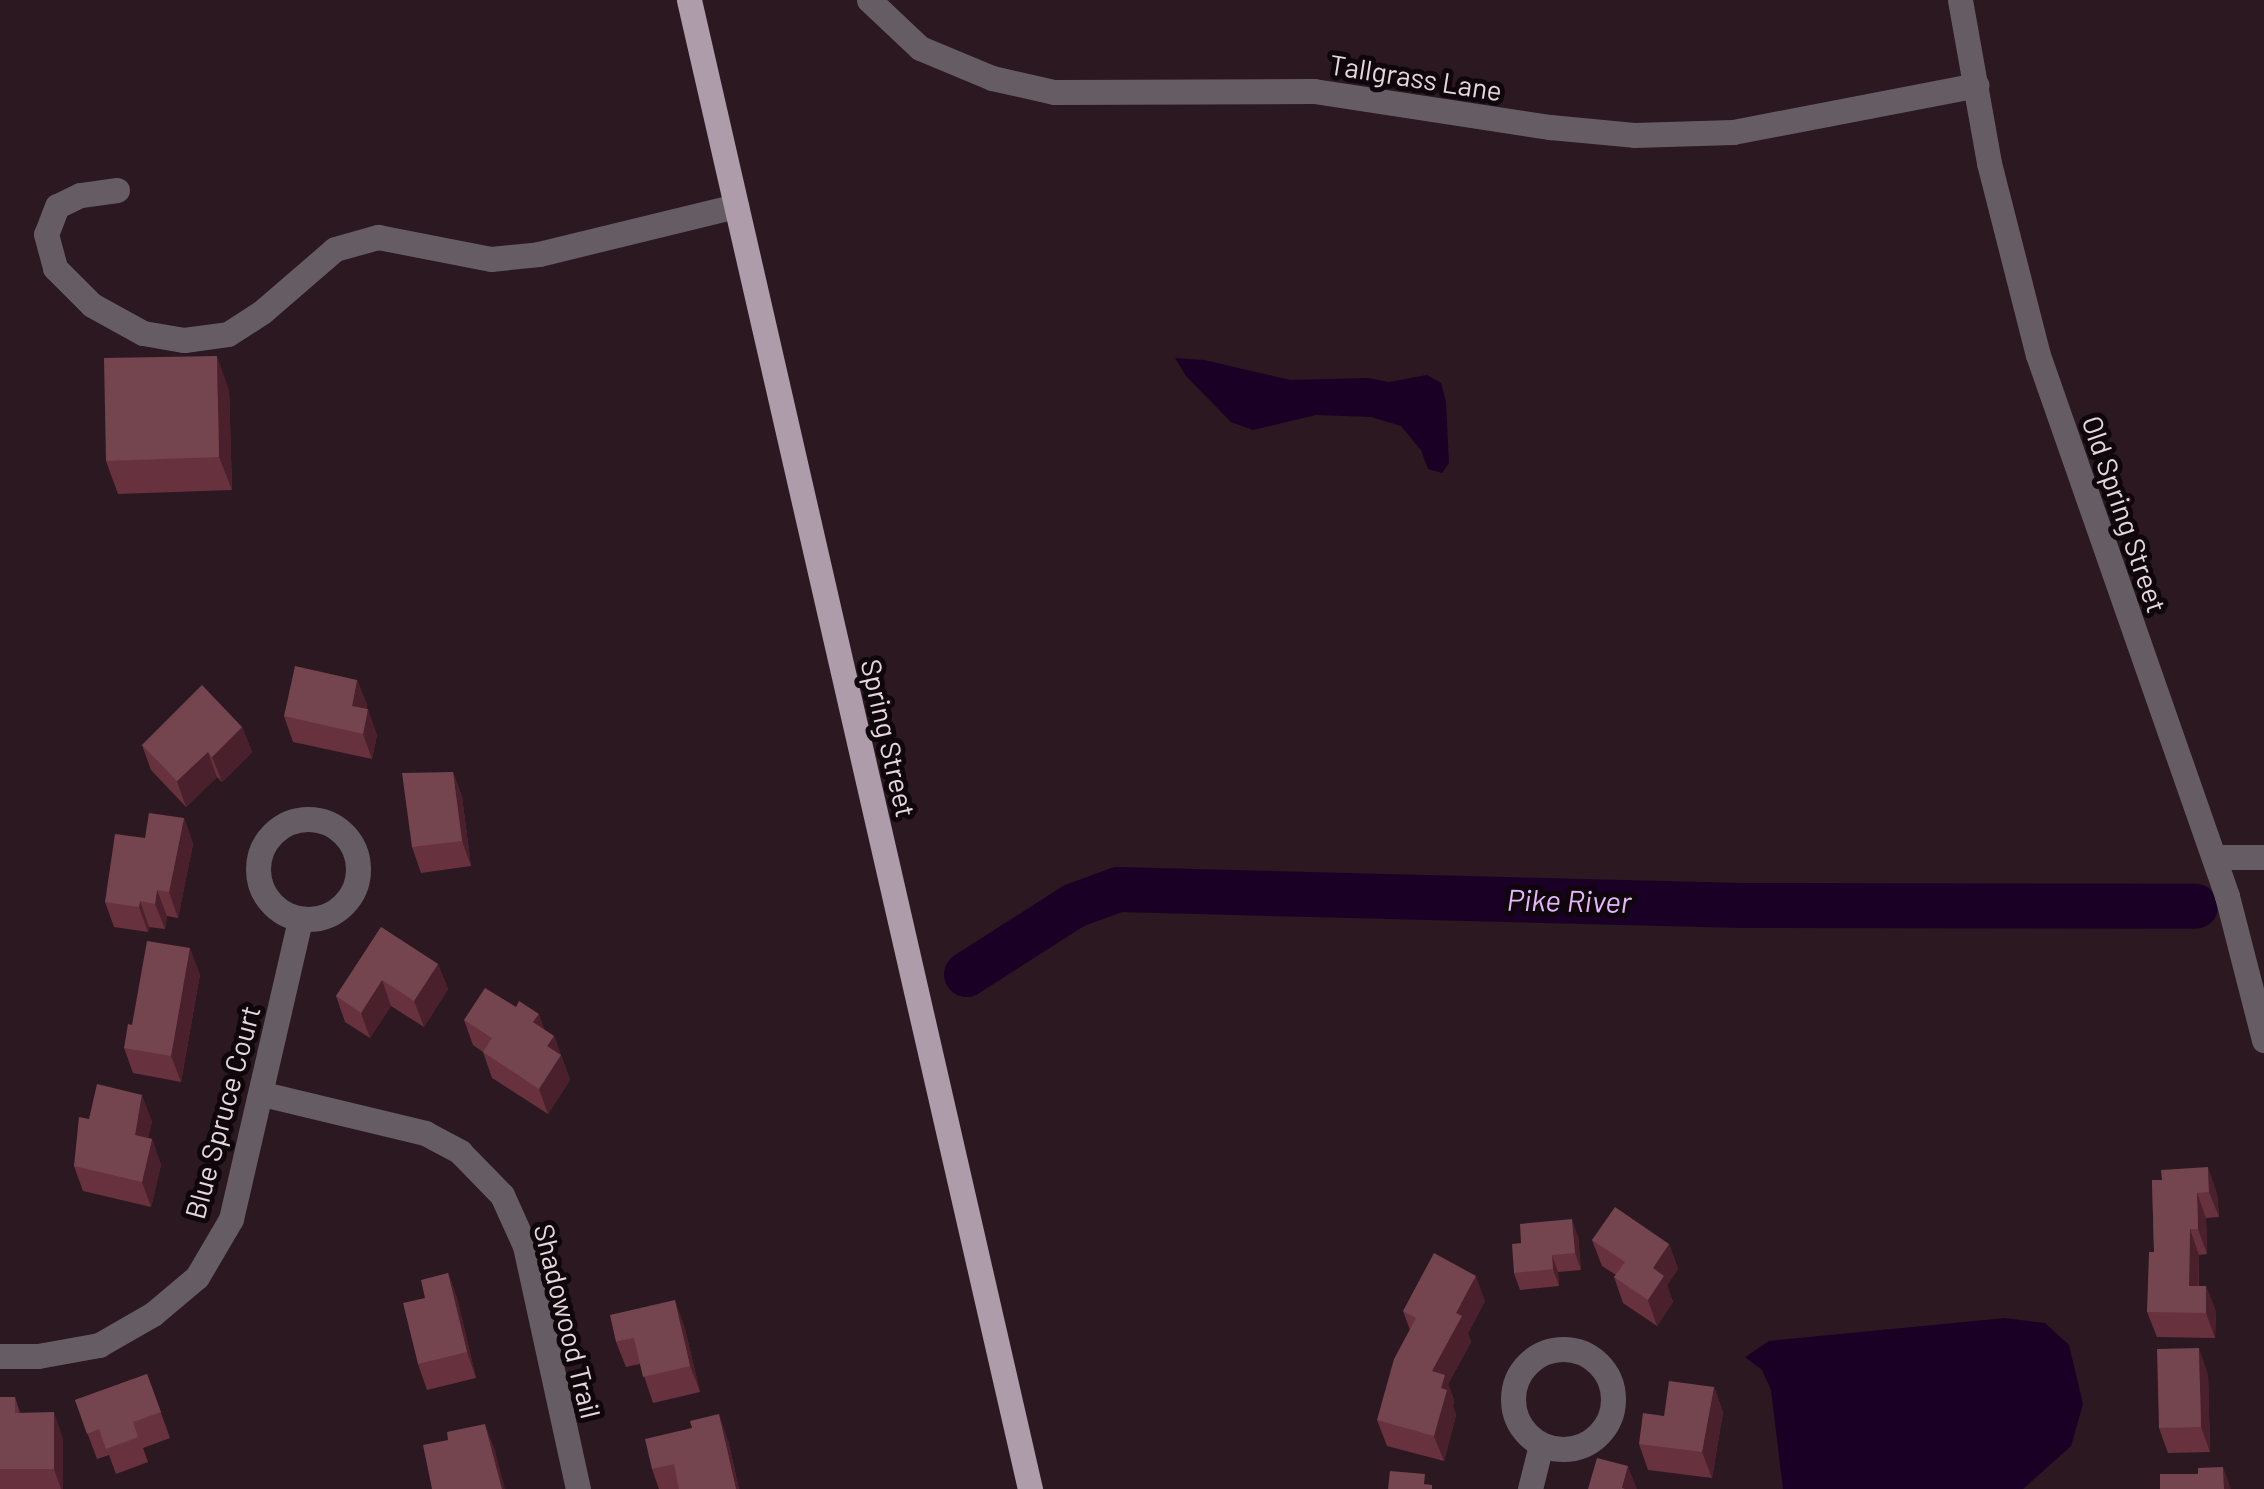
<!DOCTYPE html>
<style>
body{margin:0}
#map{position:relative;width:2264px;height:1489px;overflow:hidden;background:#2b1821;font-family:Barlow,sans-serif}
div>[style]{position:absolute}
.water>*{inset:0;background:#1a0025}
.river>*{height:45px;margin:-22.5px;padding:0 22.5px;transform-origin:22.5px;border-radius:22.5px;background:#1a0025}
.minor>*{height:25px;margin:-12.5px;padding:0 12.5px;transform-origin:12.5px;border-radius:12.5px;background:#665d64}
.minor>.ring{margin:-12.5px;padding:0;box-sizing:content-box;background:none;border:25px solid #665d64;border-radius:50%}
.major>*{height:25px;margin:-12.5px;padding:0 12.5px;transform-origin:12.5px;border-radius:12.5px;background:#ae9caa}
.wall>*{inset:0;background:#67323e}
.shaded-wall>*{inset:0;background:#49202b}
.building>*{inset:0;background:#74444f}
span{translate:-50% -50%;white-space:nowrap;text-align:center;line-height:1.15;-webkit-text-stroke:10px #0e060a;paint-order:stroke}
.street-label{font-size:28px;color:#e5d7dd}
.water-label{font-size:30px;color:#e6b5fe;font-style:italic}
</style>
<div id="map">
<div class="water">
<div style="clip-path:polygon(1175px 358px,1204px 360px,1290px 380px,1368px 378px,1389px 382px,1427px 375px,1441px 383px,1446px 402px,1449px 463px,1442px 473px,1428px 469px,1421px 450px,1401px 426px,1371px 417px,1316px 415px,1253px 430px,1231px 422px,1186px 376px)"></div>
<div style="clip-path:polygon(2005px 1318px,2045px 1323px,2069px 1345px,2083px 1404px,2071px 1446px,2023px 1489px,1783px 1489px,1771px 1390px,1762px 1370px,1745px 1357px,1769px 1341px)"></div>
</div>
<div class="river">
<div style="left:966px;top:974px;width:128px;rotate:-32.6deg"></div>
<div style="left:1074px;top:905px;width:47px;rotate:-20deg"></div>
<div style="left:1118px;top:889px;width:624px;rotate:1.47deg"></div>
<div style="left:1742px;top:905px;width:453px;rotate:0.1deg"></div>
</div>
<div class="minor">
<div style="left:869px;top:0;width:70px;rotate:43.3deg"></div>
<div style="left:920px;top:48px;width:78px;rotate:22.6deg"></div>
<div style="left:992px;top:78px;width:64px;rotate:12.7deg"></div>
<div style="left:1054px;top:92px;width:260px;rotate:-0.2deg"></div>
<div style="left:1314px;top:91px;width:239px;rotate:8.7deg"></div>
<div style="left:1550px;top:127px;width:84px;rotate:5.4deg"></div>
<div style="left:1634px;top:135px;width:99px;rotate:-1.7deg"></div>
<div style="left:1733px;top:132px;width:248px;rotate:-10.9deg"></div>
<div style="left:1960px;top:0;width:166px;rotate:79.9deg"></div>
<div style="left:1989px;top:163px;width:198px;rotate:75.7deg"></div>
<div style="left:2038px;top:355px;width:573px;rotate:70.74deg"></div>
<div style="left:2227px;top:896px;width:149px;rotate:75.6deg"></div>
<div style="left:117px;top:190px;width:37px;rotate:172deg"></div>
<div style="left:80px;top:195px;width:25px;rotate:154deg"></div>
<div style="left:57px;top:206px;width:30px;rotate:111deg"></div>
<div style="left:46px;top:234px;width:35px;rotate:75deg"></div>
<div style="left:55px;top:268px;width:52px;rotate:45deg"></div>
<div style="left:92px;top:305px;width:58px;rotate:28.8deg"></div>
<div style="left:143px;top:333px;width:42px;rotate:9.7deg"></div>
<div style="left:184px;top:340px;width:44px;rotate:-7.8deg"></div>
<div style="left:228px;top:334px;width:40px;rotate:-32.9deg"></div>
<div style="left:262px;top:312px;width:96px;rotate:-40.8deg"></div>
<div style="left:335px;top:249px;width:45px;rotate:-15.6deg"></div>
<div style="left:378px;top:237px;width:115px;rotate:11deg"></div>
<div style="left:491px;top:259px;width:48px;rotate:-5.9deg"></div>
<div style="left:539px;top:254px;width:203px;rotate:-13.7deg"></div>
<div class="ring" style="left:258px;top:819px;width:75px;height:75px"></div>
<div style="left:2214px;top:857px;width:50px"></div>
<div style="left:263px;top:1094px;width:167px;rotate:13.5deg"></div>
<div style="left:425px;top:1133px;width:40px;rotate:28deg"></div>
<div style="left:460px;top:1152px;width:60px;rotate:45.7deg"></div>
<div style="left:502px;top:1195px;width:56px;rotate:65.7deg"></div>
<div style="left:525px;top:1246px;width:249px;rotate:77.7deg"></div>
<div class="ring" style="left:1513px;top:1349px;width:75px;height:75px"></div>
<div style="left:0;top:1356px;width:38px"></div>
<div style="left:38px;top:1356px;width:62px;rotate:-10.2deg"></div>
<div style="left:99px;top:1345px;width:62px;rotate:-29.9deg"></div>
<div style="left:153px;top:1314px;width:57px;rotate:-40.1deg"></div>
<div style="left:197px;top:1277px;width:67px;rotate:-59.6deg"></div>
<div style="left:231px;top:1219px;width:308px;rotate:-77deg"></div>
<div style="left:1530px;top:1489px;width:45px;rotate:-76deg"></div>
</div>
<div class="major">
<div style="left:689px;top:0;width:1528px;rotate:77.1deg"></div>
</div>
<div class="wall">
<div style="clip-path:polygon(229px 390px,232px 490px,118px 494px,106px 461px)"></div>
<div style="clip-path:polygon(357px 680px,367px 705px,366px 709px,377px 735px,372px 759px,293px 742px,284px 716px)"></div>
<div style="clip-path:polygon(242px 727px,252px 752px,222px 782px,217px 777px,186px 807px,151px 770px,142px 745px)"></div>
<div style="clip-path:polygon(453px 772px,462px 797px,471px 866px,421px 873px,412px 847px)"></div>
<div style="clip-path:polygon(184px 818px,193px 844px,178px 918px,167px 916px,165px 929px,149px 927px,148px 932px,114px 927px,105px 902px,145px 838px)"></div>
<div style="clip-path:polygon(381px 927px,438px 964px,448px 989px,424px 1027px,391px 1006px,370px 1038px,345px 1022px,336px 996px)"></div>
<div style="clip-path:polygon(200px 974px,181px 1082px,133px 1073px,124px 1048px,132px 1025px)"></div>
<div style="clip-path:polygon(464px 1020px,545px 1030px,554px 1036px,570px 1080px,548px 1114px,492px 1078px,483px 1052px,473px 1045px)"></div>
<div style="clip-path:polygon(89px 1119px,152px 1121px,148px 1138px,152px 1139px,161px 1165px,151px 1207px,83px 1191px,74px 1166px)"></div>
<div style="clip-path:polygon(2152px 1180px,2217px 1193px,2219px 1217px,2206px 1218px,2207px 1254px,2199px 1255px,2199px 1286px,2206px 1286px,2216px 1312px,2215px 1338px,2157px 1337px,2147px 1312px,2154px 1252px)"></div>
<div style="clip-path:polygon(1578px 1236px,1581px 1270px,1558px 1272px,1559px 1286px,1520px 1290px,1514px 1273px)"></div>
<div style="clip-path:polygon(1592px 1240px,1669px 1244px,1678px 1269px,1667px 1285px,1673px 1302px,1657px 1326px,1623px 1303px,1614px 1277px,1616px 1275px,1602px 1266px)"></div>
<div style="clip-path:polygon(448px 1273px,457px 1298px,476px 1378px,427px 1390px,418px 1364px,425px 1298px)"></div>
<div style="clip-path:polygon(1485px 1301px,1468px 1333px,1471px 1342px,1448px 1384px,1454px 1400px,1453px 1406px,1456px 1415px,1444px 1461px,1387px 1446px,1377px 1420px,1410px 1330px,1403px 1311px)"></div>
<div style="clip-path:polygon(684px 1325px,700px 1392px,653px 1403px,640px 1364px,626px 1367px,616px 1342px)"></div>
<div style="clip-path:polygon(147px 1374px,170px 1438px,143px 1448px,148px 1462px,116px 1474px,109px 1455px,97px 1459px,75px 1400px)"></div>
<div style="clip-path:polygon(2208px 1374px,2210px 1452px,2168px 1453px,2159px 1428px)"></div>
<div style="clip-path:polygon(1714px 1387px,1723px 1412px,1712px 1478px,1648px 1470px,1639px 1444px,1664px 1416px)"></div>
<div style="clip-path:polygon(0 1397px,15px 1397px,20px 1413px,63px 1438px,63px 1489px,0 1489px)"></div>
<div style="clip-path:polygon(692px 1428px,728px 1440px,739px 1489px,659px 1489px,652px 1469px)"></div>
</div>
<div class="shaded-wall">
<div style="clip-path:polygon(217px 356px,229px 390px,232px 490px,219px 457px)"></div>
<div style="clip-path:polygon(357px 680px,367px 705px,361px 731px,352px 706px)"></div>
<div style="clip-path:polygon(368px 709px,377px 735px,372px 759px,363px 734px)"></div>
<div style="clip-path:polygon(242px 727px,252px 752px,222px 782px,212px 757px)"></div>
<div style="clip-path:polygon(208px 752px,217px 777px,186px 807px,177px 781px)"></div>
<div style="clip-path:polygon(453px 772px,462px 797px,471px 866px,462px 841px)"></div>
<div style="clip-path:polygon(184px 818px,193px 844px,178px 918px,169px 892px)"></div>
<div style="clip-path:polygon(157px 890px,167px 916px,165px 929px,155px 904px)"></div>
<div style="clip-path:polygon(140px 901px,149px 927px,148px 932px,139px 907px)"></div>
<div style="clip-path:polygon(190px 948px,200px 974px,181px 1082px,171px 1056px)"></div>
<div style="clip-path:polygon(438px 964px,448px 989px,424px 1027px,414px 1001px)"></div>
<div style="clip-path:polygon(382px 980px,391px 1006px,370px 1038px,361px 1013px)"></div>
<div style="clip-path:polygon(539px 1014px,548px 1039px,533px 1022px)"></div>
<div style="clip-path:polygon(554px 1036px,570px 1080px,548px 1114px,539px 1089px,547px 1046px)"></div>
<div style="clip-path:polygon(142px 1095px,152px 1121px,144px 1160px,135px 1135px)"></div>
<div style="clip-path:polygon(152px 1139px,161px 1165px,151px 1207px,142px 1182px)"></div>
<div style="clip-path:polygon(2208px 1167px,2217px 1193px,2219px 1217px,2209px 1192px)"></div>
<div style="clip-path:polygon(2197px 1193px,2206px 1218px,2207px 1254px,2198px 1229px)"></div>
<div style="clip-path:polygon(1572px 1219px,1578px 1236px,1581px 1270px,1575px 1253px)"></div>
<div style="clip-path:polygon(2190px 1229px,2199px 1255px,2198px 1311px,2189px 1286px)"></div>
<div style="clip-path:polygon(1669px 1244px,1678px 1269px,1667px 1285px,1673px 1302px,1657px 1326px,1648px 1300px,1653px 1268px)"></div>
<div style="clip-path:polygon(1552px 1255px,1558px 1272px,1559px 1286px,1553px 1269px)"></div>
<div style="clip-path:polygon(448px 1273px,457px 1298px,476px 1378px,467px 1352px)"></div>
<div style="clip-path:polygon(1476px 1276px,1485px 1301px,1468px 1333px,1471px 1342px,1448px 1384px,1454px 1400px,1453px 1406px,1456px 1415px,1444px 1461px,1434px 1436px,1432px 1371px,1456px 1313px)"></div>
<div style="clip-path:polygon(2206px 1286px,2216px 1312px,2215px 1338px,2206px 1313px)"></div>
<div style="clip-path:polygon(675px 1300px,684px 1325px,700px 1392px,690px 1366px)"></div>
<div style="clip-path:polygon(2199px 1348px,2208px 1374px,2210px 1452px,2201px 1427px)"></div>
<div style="clip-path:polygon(1714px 1387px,1723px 1412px,1712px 1478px,1702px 1452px)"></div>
<div style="clip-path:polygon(54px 1412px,63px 1438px,63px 1489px,61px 1489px,54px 1469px)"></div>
<div style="clip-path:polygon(719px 1414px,728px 1440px,739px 1489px,736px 1489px)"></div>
<div style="clip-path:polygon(485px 1424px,495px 1450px,505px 1489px,502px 1489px)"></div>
<div style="clip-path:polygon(1628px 1466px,1637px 1489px,1622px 1489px)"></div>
<div style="clip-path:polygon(2223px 1467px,2231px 1489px,2224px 1489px)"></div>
</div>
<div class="building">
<div style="clip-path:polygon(217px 356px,219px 457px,106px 461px,104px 358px)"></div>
<div style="clip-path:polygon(295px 666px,357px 680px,352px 706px,368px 709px,363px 734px,284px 716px)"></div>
<div style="clip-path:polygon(202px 685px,242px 727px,212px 757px,208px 752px,177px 781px,142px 745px)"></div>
<div style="clip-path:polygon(453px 772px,462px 841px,412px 847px,402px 773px)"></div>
<div style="clip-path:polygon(149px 813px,184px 818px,169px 892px,157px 890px,155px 904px,140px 901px,139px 907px,105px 902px,115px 834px,145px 838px)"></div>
<div style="clip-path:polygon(381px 927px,438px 964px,414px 1001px,382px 980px,361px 1013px,336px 996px)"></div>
<div style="clip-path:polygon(147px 941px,190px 948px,171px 1056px,124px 1048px,128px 1024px,132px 1025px)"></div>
<div style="clip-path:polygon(485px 988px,516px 1007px,519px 1001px,539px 1014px,533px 1022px,554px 1036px,547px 1046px,561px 1055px,539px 1089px,483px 1052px,492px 1038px,464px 1020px)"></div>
<div style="clip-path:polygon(97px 1084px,142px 1095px,135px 1135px,152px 1139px,142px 1182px,74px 1166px,79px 1117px,89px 1119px)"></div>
<div style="clip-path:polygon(2208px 1167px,2209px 1192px,2197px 1193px,2198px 1229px,2190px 1229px,2189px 1286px,2206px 1286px,2206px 1313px,2147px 1312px,2149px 1252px,2154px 1252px,2152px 1180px,2162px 1180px,2161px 1170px)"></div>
<div style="clip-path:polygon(1615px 1207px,1669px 1244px,1653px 1268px,1664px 1276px,1648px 1300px,1614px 1277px,1625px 1262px,1592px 1240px)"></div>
<div style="clip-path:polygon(1572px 1219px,1575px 1253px,1552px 1255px,1553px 1269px,1514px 1273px,1512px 1244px,1521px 1243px,1520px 1224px)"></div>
<div style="clip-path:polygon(1434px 1253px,1476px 1276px,1456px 1313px,1462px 1316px,1432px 1371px,1445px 1375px,1441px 1388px,1447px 1390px,1434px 1436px,1377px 1420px,1394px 1359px,1416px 1318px,1403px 1311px)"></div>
<div style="clip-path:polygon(448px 1273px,467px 1352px,418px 1364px,403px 1303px,425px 1298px,421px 1280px)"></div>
<div style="clip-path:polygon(675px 1300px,690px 1366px,643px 1377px,634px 1338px,616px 1342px,610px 1315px)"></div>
<div style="clip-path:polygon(2199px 1348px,2201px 1427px,2159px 1428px,2157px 1349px)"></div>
<div style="clip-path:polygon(147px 1374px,161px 1412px,133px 1422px,138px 1437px,106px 1449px,99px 1429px,87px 1434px,75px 1400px)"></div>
<div style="clip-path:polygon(1669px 1381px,1714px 1387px,1702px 1452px,1639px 1444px,1643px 1413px,1664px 1416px)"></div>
<div style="clip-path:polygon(0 1397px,15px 1397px,15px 1413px,54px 1412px,54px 1469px,0 1469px)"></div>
<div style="clip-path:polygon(719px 1414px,736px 1489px,679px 1489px,674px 1464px,652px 1469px,645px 1439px,692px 1428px,690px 1421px)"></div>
<div style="clip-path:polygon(485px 1424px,502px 1489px,432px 1489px,423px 1445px,448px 1440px,447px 1432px)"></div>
<div style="clip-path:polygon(1597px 1458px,1628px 1466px,1622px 1488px,1625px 1489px,1588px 1489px)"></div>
<div style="clip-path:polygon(2223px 1467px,2224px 1489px,2160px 1489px,2160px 1474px,2198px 1474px,2198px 1468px)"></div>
<div style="clip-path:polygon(1390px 1471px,1425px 1474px,1424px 1484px,1432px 1485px,1432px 1489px,1388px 1489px)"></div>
</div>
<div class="street-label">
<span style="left:1416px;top:77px;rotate:9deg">Tallgrass Lane</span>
<span style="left:2125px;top:514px;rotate:71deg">Old Spring Street</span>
<span style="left:889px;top:738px;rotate:77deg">Spring Street</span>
<span style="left:222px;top:1112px;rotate:-75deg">Blue Spruce Court</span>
<span style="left:568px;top:1321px;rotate:76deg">Shadowood Trail</span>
</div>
<div class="water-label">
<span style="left:1569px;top:900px;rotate:1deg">Pike River</span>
</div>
</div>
